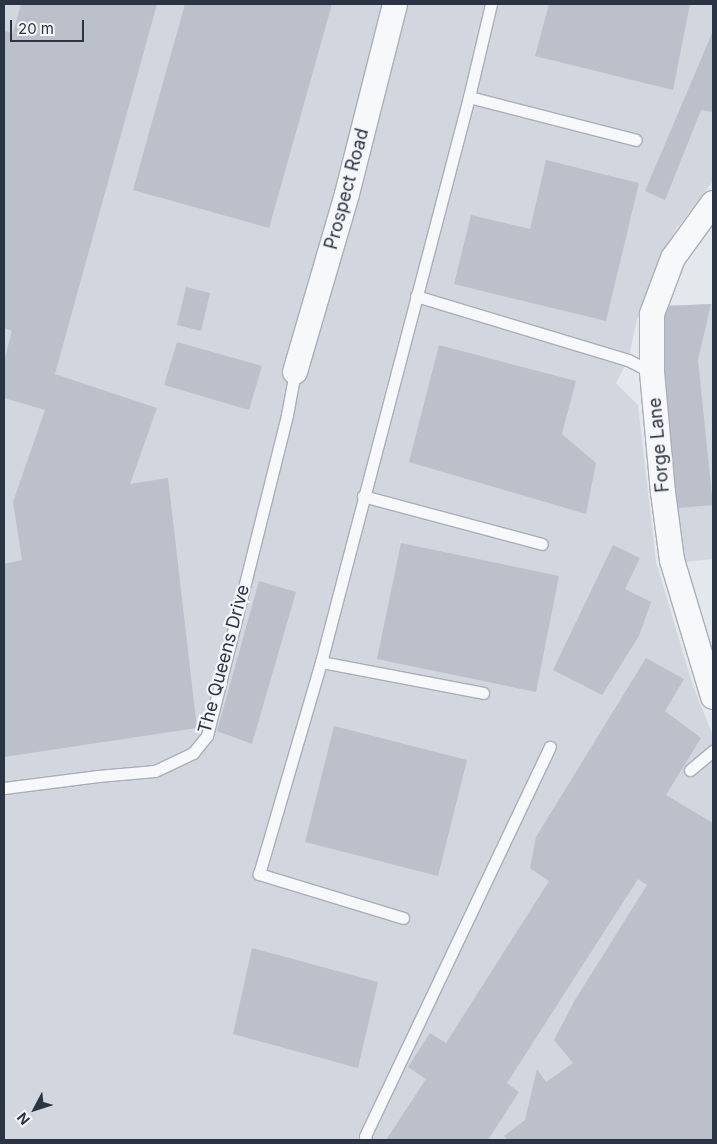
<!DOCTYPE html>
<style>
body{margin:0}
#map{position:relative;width:717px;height:1144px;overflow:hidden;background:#e4e7ec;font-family:Inter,sans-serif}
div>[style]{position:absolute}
.built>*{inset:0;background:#d2d6de}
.building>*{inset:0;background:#bbc0ca}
.roads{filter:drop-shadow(1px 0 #a9aeb7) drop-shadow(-1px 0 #a9aeb7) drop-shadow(0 1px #a9aeb7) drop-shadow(0 -1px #a9aeb7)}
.lane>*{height:11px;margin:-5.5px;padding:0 5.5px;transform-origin:5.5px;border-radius:5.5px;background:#f7f8fa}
.street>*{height:24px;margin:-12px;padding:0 12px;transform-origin:12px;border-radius:12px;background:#f7f8fa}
span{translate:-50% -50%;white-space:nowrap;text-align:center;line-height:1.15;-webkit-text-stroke:4.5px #f4f6f9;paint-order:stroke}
.street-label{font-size:18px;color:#2b3445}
.frame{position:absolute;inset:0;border:5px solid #2b3445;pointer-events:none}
.north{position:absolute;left:10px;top:1084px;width:50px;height:50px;-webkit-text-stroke:4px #f4f6f9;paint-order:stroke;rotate:230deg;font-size:14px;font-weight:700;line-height:20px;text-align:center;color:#2b3445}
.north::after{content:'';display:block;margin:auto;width:18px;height:22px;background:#2b3445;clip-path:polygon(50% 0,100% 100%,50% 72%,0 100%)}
.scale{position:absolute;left:10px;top:20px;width:74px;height:22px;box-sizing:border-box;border:2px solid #2b3445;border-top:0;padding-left:6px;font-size:15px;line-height:18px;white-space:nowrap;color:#2b3445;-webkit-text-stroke:4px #f4f6f9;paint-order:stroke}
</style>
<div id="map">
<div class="built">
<div style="clip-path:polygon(4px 4px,713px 4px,713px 181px,676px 229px,658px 262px,637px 320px,628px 360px,616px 383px,638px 405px,656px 562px,693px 686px,713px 736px,713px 1140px,4px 1140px)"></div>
<div style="clip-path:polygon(713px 304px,713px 559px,685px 562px,663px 398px,664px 306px)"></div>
</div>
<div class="building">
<div style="clip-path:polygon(21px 4px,157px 4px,55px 374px,157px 408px,130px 484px,168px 478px,197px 728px,4px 757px,4px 564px,22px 560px,13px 502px,45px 410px,4px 398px,4px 361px,12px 331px,4px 328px,4px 31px,13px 33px)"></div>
<div style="clip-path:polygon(185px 4px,332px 4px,269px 228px,133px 190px)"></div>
<div style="clip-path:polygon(549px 4px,690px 4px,673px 90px,535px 56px)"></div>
<div style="clip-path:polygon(713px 31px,713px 112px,701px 110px,665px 200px,645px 191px)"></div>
<div style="clip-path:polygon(546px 160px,639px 183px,606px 321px,454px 284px,471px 215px,530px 229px)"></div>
<div style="clip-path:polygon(186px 287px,210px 293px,201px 331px,177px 325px)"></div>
<div style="clip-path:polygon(711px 304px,698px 360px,713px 505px,678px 508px,664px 390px,664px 306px)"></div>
<div style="clip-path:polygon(177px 342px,262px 366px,249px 410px,164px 385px)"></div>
<div style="clip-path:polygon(439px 345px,576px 381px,562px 434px,596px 463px,586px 514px,409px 462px)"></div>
<div style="clip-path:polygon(401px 543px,559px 576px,536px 692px,377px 659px)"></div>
<div style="clip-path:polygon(613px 545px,640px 558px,625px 589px,651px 602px,639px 636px,602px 695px,553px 670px)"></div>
<div style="clip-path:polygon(259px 581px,296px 592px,252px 744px,217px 731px)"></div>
<div style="clip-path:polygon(646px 658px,684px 679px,665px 711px,701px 738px,666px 795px,713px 823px,713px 1140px,507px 1140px,504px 1136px,525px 1120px,537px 1069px,546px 1082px,573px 1063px,554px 1040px,575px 1000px,647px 885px,638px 879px,507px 1083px,519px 1092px,488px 1140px,386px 1140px,426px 1079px,408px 1067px,430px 1033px,446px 1043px,549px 881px,530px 868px,536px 837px)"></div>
<div style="clip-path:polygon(334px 726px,467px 760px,438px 876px,305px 842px)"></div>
<div style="clip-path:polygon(252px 948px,378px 982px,358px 1068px,233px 1034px)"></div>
</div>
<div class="roads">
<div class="lane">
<div style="left:469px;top:97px;width:172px;rotate:14.4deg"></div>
<div style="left:416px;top:296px;width:221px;rotate:16.8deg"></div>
<div style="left:628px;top:360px;width:27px;rotate:27deg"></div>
<div style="left:363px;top:496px;width:185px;rotate:15deg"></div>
<div style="left:321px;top:662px;width:165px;rotate:10.8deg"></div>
<div style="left:690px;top:770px;width:30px;rotate:-40deg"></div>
<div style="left:4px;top:788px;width:95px;rotate:-7.3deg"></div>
<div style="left:98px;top:776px;width:57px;rotate:-5deg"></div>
<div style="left:155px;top:771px;width:42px;rotate:-25.3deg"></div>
<div style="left:193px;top:753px;width:22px;rotate:-51deg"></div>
<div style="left:207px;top:736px;width:331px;rotate:-76deg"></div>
<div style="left:287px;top:415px;width:44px;rotate:-79.5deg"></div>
<div style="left:403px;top:918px;width:151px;rotate:-163deg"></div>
<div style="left:259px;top:874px;width:221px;rotate:-73.7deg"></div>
<div style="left:321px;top:662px;width:584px;rotate:-75.32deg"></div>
<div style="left:469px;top:97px;width:96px;rotate:-76.7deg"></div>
<div style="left:366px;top:1140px;width:4px;rotate:-104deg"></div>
<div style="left:365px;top:1136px;width:431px;rotate:-64.6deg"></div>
</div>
<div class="street">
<div style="left:713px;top:203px;width:68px;rotate:126deg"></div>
<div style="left:673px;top:258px;width:60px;rotate:110.6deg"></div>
<div style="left:652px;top:314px;width:58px;rotate:90deg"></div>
<div style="left:652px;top:372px;width:121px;rotate:84.8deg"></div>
<div style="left:663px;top:492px;width:69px;rotate:82.5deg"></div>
<div style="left:672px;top:560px;width:143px;rotate:73.3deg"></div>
<div style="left:295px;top:372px;width:185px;rotate:-73.7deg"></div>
<div style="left:347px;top:194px;width:196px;rotate:-75.8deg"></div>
</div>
</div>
<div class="street-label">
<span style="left:347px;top:189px;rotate:-75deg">Prospect Road</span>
<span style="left:659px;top:445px;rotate:-95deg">Forge Lane</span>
<span style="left:224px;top:659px;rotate:-75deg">The Queens Drive</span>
</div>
<div class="frame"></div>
<div class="north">N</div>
<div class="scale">20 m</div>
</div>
